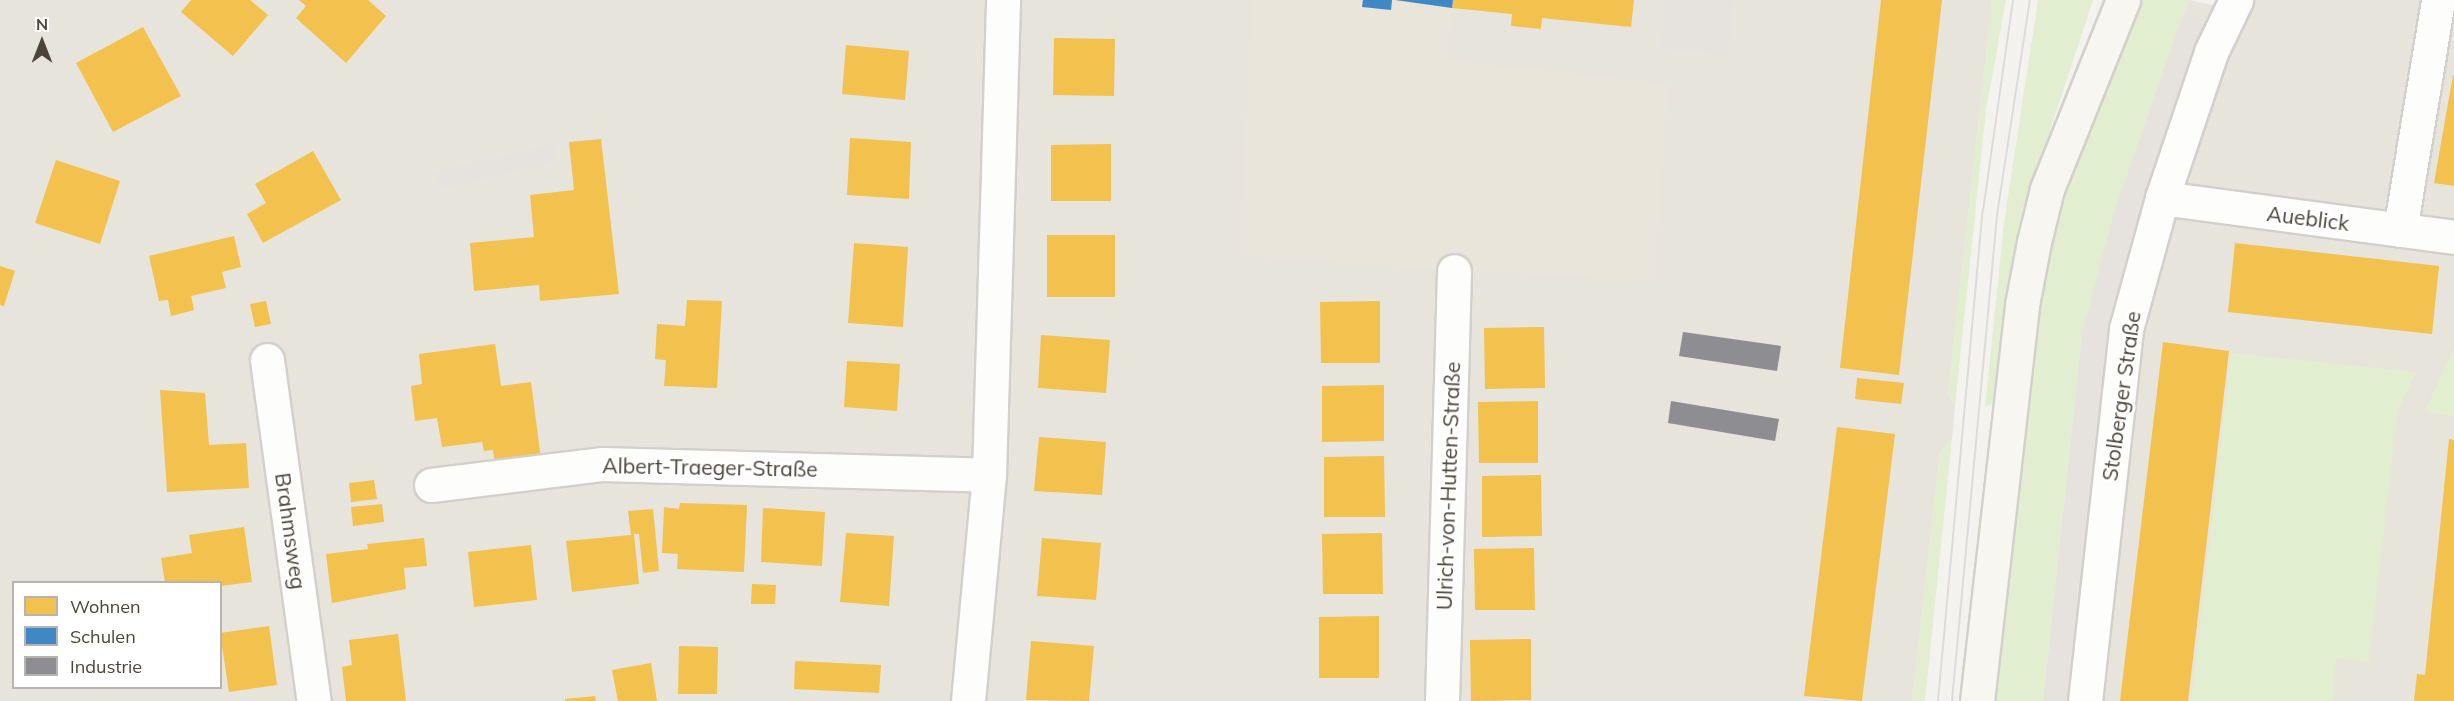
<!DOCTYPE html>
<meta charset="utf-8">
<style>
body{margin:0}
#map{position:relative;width:2454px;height:701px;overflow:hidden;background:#f4f2ee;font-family:Mulish,sans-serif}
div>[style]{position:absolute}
.residential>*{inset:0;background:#e7e4dc}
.education>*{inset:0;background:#eae5da}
.green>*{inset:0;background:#e1eecf}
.parking>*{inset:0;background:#e6e3df}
.homes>*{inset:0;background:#f2c14e}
.schools>*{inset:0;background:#3f88c5}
.industry>*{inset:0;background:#8d8d92}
.roads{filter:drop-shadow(2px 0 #d2d0cb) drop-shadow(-2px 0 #d2d0cb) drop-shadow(0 2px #d2d0cb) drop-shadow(0 -2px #d2d0cb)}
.minor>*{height:33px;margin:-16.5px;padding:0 16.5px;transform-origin:16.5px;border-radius:16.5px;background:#fdfdfc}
.secondary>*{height:33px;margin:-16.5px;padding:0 16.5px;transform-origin:16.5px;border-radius:16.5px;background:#f7f6f1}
.tram>*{height:1.5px;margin:-0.75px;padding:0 0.75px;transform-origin:0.75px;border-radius:0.75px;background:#dbdbda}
span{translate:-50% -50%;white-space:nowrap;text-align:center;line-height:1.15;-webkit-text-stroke:6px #fff;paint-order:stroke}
.street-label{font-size:21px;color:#4b4439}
.legend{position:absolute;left:12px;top:581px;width:210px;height:108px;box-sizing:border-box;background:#fff;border:2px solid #b7b4b0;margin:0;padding:8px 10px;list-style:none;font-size:18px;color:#4b4439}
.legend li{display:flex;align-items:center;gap:12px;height:30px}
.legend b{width:30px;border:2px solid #b7b4b0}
.north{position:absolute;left:12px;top:12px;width:60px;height:60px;-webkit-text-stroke:4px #fff;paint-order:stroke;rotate:0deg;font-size:16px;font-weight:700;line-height:24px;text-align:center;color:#4b4439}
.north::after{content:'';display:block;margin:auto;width:21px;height:27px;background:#4b4439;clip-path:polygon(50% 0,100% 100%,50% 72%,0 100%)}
</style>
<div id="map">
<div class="residential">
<div style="clip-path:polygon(evenodd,0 0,1992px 0,1948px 394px,1955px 405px,1952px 439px,1940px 451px,1912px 701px,0 701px,0 0,14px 582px,220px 582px,220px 688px,14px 688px,14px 582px)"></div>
<div style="clip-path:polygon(2189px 0,2217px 6px,2220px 0,2454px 0,2454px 701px,2069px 701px,2146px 195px,2207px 23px,2184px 12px)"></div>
</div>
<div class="education">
<div style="clip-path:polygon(1252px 0,1363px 0,1362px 7px,1391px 10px,1392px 1px,1452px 8px,1447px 60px,1668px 84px,1654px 282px,1239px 256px)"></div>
</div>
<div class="green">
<div style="clip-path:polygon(1992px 0,2006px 0,1986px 110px,1955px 405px,1948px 394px)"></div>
<div style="clip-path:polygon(2038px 0,2093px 0,2018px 227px,1994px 403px,1985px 407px,2004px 223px)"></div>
<div style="clip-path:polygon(2143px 0,2189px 0,2082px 334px,2043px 701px,1990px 701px,2050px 235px)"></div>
<div style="clip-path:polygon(2454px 349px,2454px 416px,2424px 412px)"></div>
<div style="clip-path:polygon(2231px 353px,2417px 372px,2398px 409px,2369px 662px,2336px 659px,2333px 701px,2191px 701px)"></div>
<div style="clip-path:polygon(1952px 439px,1925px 701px,1912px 701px,1940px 451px)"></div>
</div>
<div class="parking">
<div style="clip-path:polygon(1665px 0,1734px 0,1728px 56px,1660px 49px)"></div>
<div style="clip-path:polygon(2184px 12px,2207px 22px,2146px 195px,2069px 701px,2043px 701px,2082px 334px,2114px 212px)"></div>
<div style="clip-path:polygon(559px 142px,553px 163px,443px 189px,430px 173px)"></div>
</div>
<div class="homes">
<div style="clip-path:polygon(191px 0,250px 0,268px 15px,233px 56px,181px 12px)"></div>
<div style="clip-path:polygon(299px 0,368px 0,386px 16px,346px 63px,296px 18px,306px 6px)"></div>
<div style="clip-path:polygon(1453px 0,1634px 0,1631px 27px,1542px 18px,1541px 29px,1511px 26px,1512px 14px,1452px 8px)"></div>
<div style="clip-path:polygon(1881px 0,1942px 0,1899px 375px,1840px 368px)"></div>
<div style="clip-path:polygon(143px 27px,181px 96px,113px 132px,76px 63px)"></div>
<div style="clip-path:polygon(1054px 38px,1115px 39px,1114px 96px,1053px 95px)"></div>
<div style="clip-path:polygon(846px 45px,909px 51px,905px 100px,842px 94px)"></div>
<div style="clip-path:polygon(2453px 75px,2454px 75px,2454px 186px,2434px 183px)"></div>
<div style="clip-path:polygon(850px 138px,911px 142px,909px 199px,847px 195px)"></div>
<div style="clip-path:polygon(601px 139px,619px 294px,540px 301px,539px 285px,474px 291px,470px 243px,534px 237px,530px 195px,574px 190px,569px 142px)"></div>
<div style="clip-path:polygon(1111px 144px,1111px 201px,1051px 201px,1051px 145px)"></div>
<div style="clip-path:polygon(313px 151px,341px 200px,263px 243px,247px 214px,266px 203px,255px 184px)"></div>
<div style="clip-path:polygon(56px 160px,120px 181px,100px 244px,35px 223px)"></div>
<div style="clip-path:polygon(1047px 235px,1115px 235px,1115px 297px,1047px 297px)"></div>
<div style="clip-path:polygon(234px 236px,241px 267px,222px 272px,226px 288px,191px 296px,194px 310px,171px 316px,168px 300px,159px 301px,149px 256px)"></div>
<div style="clip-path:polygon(854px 243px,908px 247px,903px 327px,848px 323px)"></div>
<div style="clip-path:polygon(2235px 243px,2439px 266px,2432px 334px,2228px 312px)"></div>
<div style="clip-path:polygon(0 266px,15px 271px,4px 306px,0 305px)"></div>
<div style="clip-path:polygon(687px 300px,722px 301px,717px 388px,664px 386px,666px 360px,655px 359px,657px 324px,685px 326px)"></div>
<div style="clip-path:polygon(266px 301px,271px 324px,255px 327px,250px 304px)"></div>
<div style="clip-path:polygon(1380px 301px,1380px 363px,1321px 363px,1320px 302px)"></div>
<div style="clip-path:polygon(1544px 327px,1545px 388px,1485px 389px,1484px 328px)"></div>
<div style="clip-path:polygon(1041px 335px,1110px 340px,1106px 393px,1038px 388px)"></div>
<div style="clip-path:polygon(2163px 342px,2229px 351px,2188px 701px,2120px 701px)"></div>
<div style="clip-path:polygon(495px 344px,501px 386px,531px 382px,541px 459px,495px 465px,493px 450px,484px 451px,482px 442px,442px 447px,437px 418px,415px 421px,411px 386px,422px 384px,419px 354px)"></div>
<div style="clip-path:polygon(847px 361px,900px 364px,897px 411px,844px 407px)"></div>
<div style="clip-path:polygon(1857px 378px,1904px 383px,1901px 404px,1855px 399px)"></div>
<div style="clip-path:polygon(1384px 385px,1384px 441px,1322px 442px,1322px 386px)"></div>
<div style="clip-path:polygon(160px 390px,205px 393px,209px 445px,246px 443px,249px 488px,167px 492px)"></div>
<div style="clip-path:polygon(1538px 401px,1538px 463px,1479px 463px,1478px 402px)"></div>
<div style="clip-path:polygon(1837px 427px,1895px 434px,1862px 701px,1804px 696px)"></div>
<div style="clip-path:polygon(1039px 437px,1106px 442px,1102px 495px,1034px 491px)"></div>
<div style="clip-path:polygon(2449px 439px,2454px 440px,2454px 701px,2414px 701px,2417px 674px,2425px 675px)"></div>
<div style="clip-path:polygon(1384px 456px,1385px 517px,1324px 517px,1324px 457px)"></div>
<div style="clip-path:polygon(1541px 475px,1542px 536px,1482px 537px,1482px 476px)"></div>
<div style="clip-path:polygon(374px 480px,377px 499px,351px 502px,349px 483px)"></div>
<div style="clip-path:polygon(680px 503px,747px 505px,744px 572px,677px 569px,678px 554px,662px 553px,664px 507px,679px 509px)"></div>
<div style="clip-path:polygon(382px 504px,384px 522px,353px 526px,351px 507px)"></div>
<div style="clip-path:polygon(763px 508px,825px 512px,822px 566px,761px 562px)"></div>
<div style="clip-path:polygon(653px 509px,659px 571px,643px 573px,639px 534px,634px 534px,639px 584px,572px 592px,566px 541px,631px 535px,628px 511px)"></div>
<div style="clip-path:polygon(244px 527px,252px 582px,220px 586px,220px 582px,165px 582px,161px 558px,192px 553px,189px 535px)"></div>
<div style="clip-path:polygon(846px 533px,894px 536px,889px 606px,840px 602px)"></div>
<div style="clip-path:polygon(1382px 533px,1383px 594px,1323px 594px,1322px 534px)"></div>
<div style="clip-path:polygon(424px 538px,427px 566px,404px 568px,406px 589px,332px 603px,326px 554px,368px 549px,367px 544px)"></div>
<div style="clip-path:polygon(1042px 538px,1101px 543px,1096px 600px,1037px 596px)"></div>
<div style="clip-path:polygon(531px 545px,537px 600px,474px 607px,468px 552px)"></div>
<div style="clip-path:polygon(1534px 548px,1535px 610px,1475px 610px,1474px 549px)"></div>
<div style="clip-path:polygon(752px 584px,776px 585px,775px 604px,751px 604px)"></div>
<div style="clip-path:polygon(1379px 616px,1379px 678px,1319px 678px,1319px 617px)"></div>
<div style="clip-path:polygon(269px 626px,277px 685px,229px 692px,220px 633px)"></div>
<div style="clip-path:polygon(398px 634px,406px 701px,346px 701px,342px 667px,352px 665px,349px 640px)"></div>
<div style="clip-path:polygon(1531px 639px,1531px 700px,1471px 701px,1470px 640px)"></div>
<div style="clip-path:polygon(1031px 641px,1094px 646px,1089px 701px,1026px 700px)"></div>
<div style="clip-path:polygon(679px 646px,718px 647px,717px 694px,678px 694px)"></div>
<div style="clip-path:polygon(795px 661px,881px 665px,879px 693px,794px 689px)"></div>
<div style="clip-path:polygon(651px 663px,657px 701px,618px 701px,612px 670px)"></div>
<div style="clip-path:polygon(595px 696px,596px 701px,565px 701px,565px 699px)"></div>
</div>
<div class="schools">
<div style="clip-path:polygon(1363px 0,1392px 0,1391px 10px,1362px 7px)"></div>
<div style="clip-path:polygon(1395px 0,1453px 0,1452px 8px)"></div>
</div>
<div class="industry">
<div style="clip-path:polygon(1683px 332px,1781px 346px,1777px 371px,1679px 356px)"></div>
<div style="clip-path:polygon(1671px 401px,1779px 419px,1775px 441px,1668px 423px)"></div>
</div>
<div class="roads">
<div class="minor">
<div style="left:2162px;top:198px;width:295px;rotate:7.6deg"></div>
<div style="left:2400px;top:230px;width:233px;rotate:-80.6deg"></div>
<div style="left:267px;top:360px;width:344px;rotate:82.2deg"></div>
<div style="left:431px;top:485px;width:173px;rotate:-7deg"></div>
<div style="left:603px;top:464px;width:386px;rotate:1.6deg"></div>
<div style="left:968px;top:701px;width:227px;rotate:-84.7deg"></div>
<div style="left:989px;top:475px;width:475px;rotate:-88.3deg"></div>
<div style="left:1442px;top:701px;width:430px;rotate:-88.4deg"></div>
<div style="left:2085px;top:701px;width:374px;rotate:-83.7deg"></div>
<div style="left:2126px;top:329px;width:136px;rotate:-74.6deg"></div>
<div style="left:2162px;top:198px;width:154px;rotate:-71.4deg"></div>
<div style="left:2211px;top:52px;width:58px;rotate:-64.3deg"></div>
</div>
<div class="secondary">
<div style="left:1977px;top:701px;width:399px;rotate:-83.5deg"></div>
<div style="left:2022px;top:305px;width:64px;rotate:-79.2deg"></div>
<div style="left:2034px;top:242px;width:55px;rotate:-76.2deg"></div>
<div style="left:2047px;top:189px;width:204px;rotate:-68.1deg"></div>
</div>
</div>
<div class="tram">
<div style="left:1938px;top:701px;width:492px;rotate:-84.8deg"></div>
<div style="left:1983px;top:211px;width:213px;rotate:-81.9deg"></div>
<div style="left:1952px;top:701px;width:488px;rotate:-84.7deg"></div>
<div style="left:1997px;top:215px;width:218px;rotate:-81.3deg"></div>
</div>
<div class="street-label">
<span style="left:2308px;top:218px;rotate:7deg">Aueblick</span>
<span style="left:2121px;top:396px;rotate:-82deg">Stolberger Straße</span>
<span style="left:710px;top:467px;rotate:1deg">Albert-Traeger-Straße</span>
<span style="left:1448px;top:486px;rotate:-88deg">Ulrich-von-Hutten-Straße</span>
<span style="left:291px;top:531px;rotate:82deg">Brahmsweg</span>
</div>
<ul class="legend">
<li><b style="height:16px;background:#f2c14e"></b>Wohnen</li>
<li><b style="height:16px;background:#3f88c5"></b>Schulen</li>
<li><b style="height:16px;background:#8d8d92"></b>Industrie</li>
</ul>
<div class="north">N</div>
</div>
